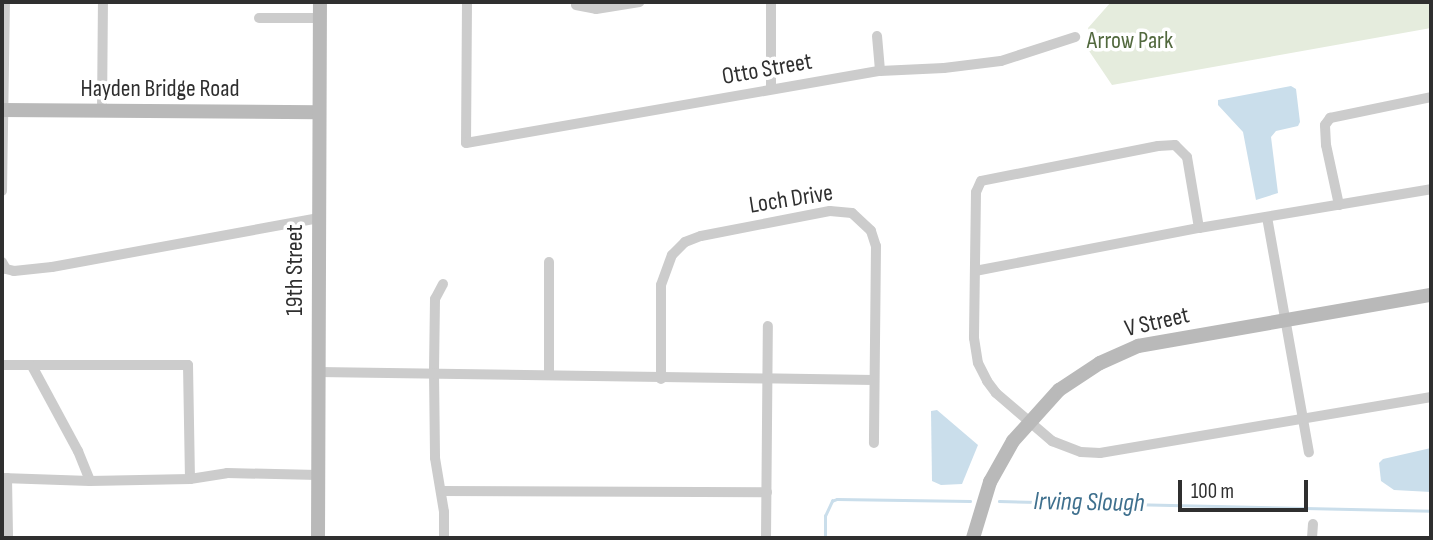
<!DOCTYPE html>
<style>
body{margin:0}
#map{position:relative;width:1433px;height:540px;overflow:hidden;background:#fff;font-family:"Sofia Sans Condensed",sans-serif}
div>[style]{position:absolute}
.green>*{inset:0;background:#e5ecdd}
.water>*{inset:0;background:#cadeeb}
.stream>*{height:2.5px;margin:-1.25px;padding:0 1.25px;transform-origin:1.25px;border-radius:1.25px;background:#cadeeb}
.street>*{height:10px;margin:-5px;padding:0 5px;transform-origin:5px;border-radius:5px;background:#ccc}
.secondary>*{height:14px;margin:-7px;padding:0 7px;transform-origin:7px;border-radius:7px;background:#b9b9b9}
span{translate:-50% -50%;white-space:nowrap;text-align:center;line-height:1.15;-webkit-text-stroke:7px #fff;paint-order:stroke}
.park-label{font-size:24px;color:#52693e}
.street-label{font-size:24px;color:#2f2f2f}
.water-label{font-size:26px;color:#3f708e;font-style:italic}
.frame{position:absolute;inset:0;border:4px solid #2f2f2f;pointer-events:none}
.scale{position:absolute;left:1178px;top:480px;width:130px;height:32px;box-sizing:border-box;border:4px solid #2f2f2f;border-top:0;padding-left:9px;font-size:21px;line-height:24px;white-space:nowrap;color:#2f2f2f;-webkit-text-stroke:5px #fff;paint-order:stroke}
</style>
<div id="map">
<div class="green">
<div style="clip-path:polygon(1111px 2px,1431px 2px,1431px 28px,1112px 85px,1087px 48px,1091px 38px,1088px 28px)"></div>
</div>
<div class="water">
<div style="clip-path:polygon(1291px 86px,1296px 89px,1300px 122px,1298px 126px,1276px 131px,1271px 137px,1278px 193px,1256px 200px,1243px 132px,1218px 105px,1218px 100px)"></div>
<div style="clip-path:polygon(937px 410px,978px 445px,962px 484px,941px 485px,932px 481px,931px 411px)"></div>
<div style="clip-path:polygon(1431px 448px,1431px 492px,1394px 490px,1381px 481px,1379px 463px,1383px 459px)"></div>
</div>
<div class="stream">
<div style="left:999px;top:501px;width:432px;rotate:1.3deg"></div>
<div style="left:825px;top:538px;width:22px;rotate:-90deg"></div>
<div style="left:825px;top:516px;width:17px;rotate:-65deg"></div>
<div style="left:832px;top:501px;width:5px;rotate:-22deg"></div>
<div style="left:837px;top:499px;width:133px;rotate:0.9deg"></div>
</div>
<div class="street">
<div style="left:467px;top:2px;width:141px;rotate:90.4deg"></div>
<div style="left:466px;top:143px;width:420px;rotate:-9.9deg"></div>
<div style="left:880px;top:71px;width:64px;rotate:-2.7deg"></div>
<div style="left:944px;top:68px;width:57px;rotate:-7deg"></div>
<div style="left:1001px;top:61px;width:78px;rotate:-18deg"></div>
<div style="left:576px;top:5px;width:20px;rotate:11deg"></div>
<div style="left:596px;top:9px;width:44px;rotate:-9.2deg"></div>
<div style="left:259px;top:18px;width:61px"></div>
<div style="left:877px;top:36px;width:35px;rotate:85deg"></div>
<div style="left:771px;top:89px;width:87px;rotate:-90deg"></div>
<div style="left:102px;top:111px;width:109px;rotate:-89.5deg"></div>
<div style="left:2px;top:191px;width:189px;rotate:-89.1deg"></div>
<div style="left:1339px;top:205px;width:61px;rotate:-102.2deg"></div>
<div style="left:1326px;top:145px;width:20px;rotate:-93deg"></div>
<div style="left:1325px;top:125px;width:9px;rotate:-54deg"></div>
<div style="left:1330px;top:118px;width:103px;rotate:-11.7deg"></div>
<div style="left:1267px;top:217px;width:239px;rotate:79.9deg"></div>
<div style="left:1199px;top:228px;width:72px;rotate:-99.6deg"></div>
<div style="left:1187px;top:157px;width:17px;rotate:-135deg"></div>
<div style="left:1175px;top:145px;width:17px;rotate:177deg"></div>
<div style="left:1158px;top:146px;width:180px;rotate:168.8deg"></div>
<div style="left:981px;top:181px;width:12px;rotate:114deg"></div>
<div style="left:976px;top:192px;width:146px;rotate:90.8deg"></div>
<div style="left:974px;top:338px;width:25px;rotate:81deg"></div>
<div style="left:978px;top:363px;width:20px;rotate:63deg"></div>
<div style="left:987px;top:381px;width:15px;rotate:53deg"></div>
<div style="left:996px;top:393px;width:74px;rotate:40.6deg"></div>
<div style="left:1052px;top:441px;width:31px;rotate:21deg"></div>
<div style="left:1081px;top:452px;width:19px;rotate:3deg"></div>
<div style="left:1100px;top:453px;width:336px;rotate:-9.6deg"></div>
<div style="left:2px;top:262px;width:8px;rotate:60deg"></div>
<div style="left:6px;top:269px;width:8px;rotate:14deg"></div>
<div style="left:14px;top:271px;width:38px;rotate:-6deg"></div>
<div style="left:52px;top:267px;width:270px;rotate:-10.4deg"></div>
<div style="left:549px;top:262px;width:112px;rotate:90deg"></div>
<div style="left:975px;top:271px;width:228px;rotate:-10.9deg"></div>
<div style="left:1199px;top:228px;width:235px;rotate:-9.5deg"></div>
<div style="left:443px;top:284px;width:17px;rotate:118deg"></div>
<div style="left:435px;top:299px;width:74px;rotate:90.8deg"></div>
<div style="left:434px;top:373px;width:85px;rotate:89.3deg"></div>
<div style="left:435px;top:458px;width:55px;rotate:80.5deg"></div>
<div style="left:444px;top:512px;width:26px;rotate:90deg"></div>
<div style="left:2px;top:365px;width:186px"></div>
<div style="left:188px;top:365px;width:114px;rotate:89deg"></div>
<div style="left:32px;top:366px;width:97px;rotate:61.6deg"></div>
<div style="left:78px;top:451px;width:32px;rotate:68deg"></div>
<div style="left:318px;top:372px;width:556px;rotate:0.82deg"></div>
<div style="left:661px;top:379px;width:94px;rotate:-90deg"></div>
<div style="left:661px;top:285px;width:32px;rotate:-70deg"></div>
<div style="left:672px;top:255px;width:18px;rotate:-45deg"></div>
<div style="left:685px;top:242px;width:17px;rotate:-21deg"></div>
<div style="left:701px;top:236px;width:131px;rotate:-11deg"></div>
<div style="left:830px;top:211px;width:22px;rotate:5deg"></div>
<div style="left:852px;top:213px;width:26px;rotate:43deg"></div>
<div style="left:871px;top:231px;width:16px;rotate:72deg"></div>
<div style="left:876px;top:246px;width:197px;rotate:90.6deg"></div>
<div style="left:2px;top:478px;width:88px;rotate:2deg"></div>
<div style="left:90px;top:481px;width:100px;rotate:-1.1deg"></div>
<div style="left:190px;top:479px;width:37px;rotate:-9deg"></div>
<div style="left:227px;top:473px;width:91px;rotate:1.3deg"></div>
<div style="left:7px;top:478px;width:60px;rotate:89deg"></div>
<div style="left:441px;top:491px;width:326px;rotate:0.2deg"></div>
<div style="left:766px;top:538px;width:212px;rotate:-89.5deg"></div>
<div style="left:1312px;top:538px;width:14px;rotate:-86deg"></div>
</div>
<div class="secondary">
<div style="left:2px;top:110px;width:316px;rotate:0.4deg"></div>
<div style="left:318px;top:538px;width:536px;rotate:-89.79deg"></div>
<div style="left:973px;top:538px;width:59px;rotate:-73.1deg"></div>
<div style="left:990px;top:482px;width:47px;rotate:-60.7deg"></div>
<div style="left:1013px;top:441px;width:69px;rotate:-48deg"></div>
<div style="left:1059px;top:390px;width:49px;rotate:-33.4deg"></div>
<div style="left:1100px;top:363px;width:42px;rotate:-24.1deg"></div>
<div style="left:1138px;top:346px;width:297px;rotate:-9.9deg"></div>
</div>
<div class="park-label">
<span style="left:1130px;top:41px">Arrow Park</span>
</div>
<div class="street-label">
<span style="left:767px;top:69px;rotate:-10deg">Otto Street</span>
<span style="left:160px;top:89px">Hayden Bridge Road</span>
<span style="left:791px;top:199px;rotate:-9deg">Loch Drive</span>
<span style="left:295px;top:270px;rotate:-90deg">19th Street</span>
<span style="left:1157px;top:322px;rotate:-13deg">V Street</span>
</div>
<div class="water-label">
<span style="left:1089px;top:503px;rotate:1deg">Irving Slough</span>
</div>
<div class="frame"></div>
<div class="scale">100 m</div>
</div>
